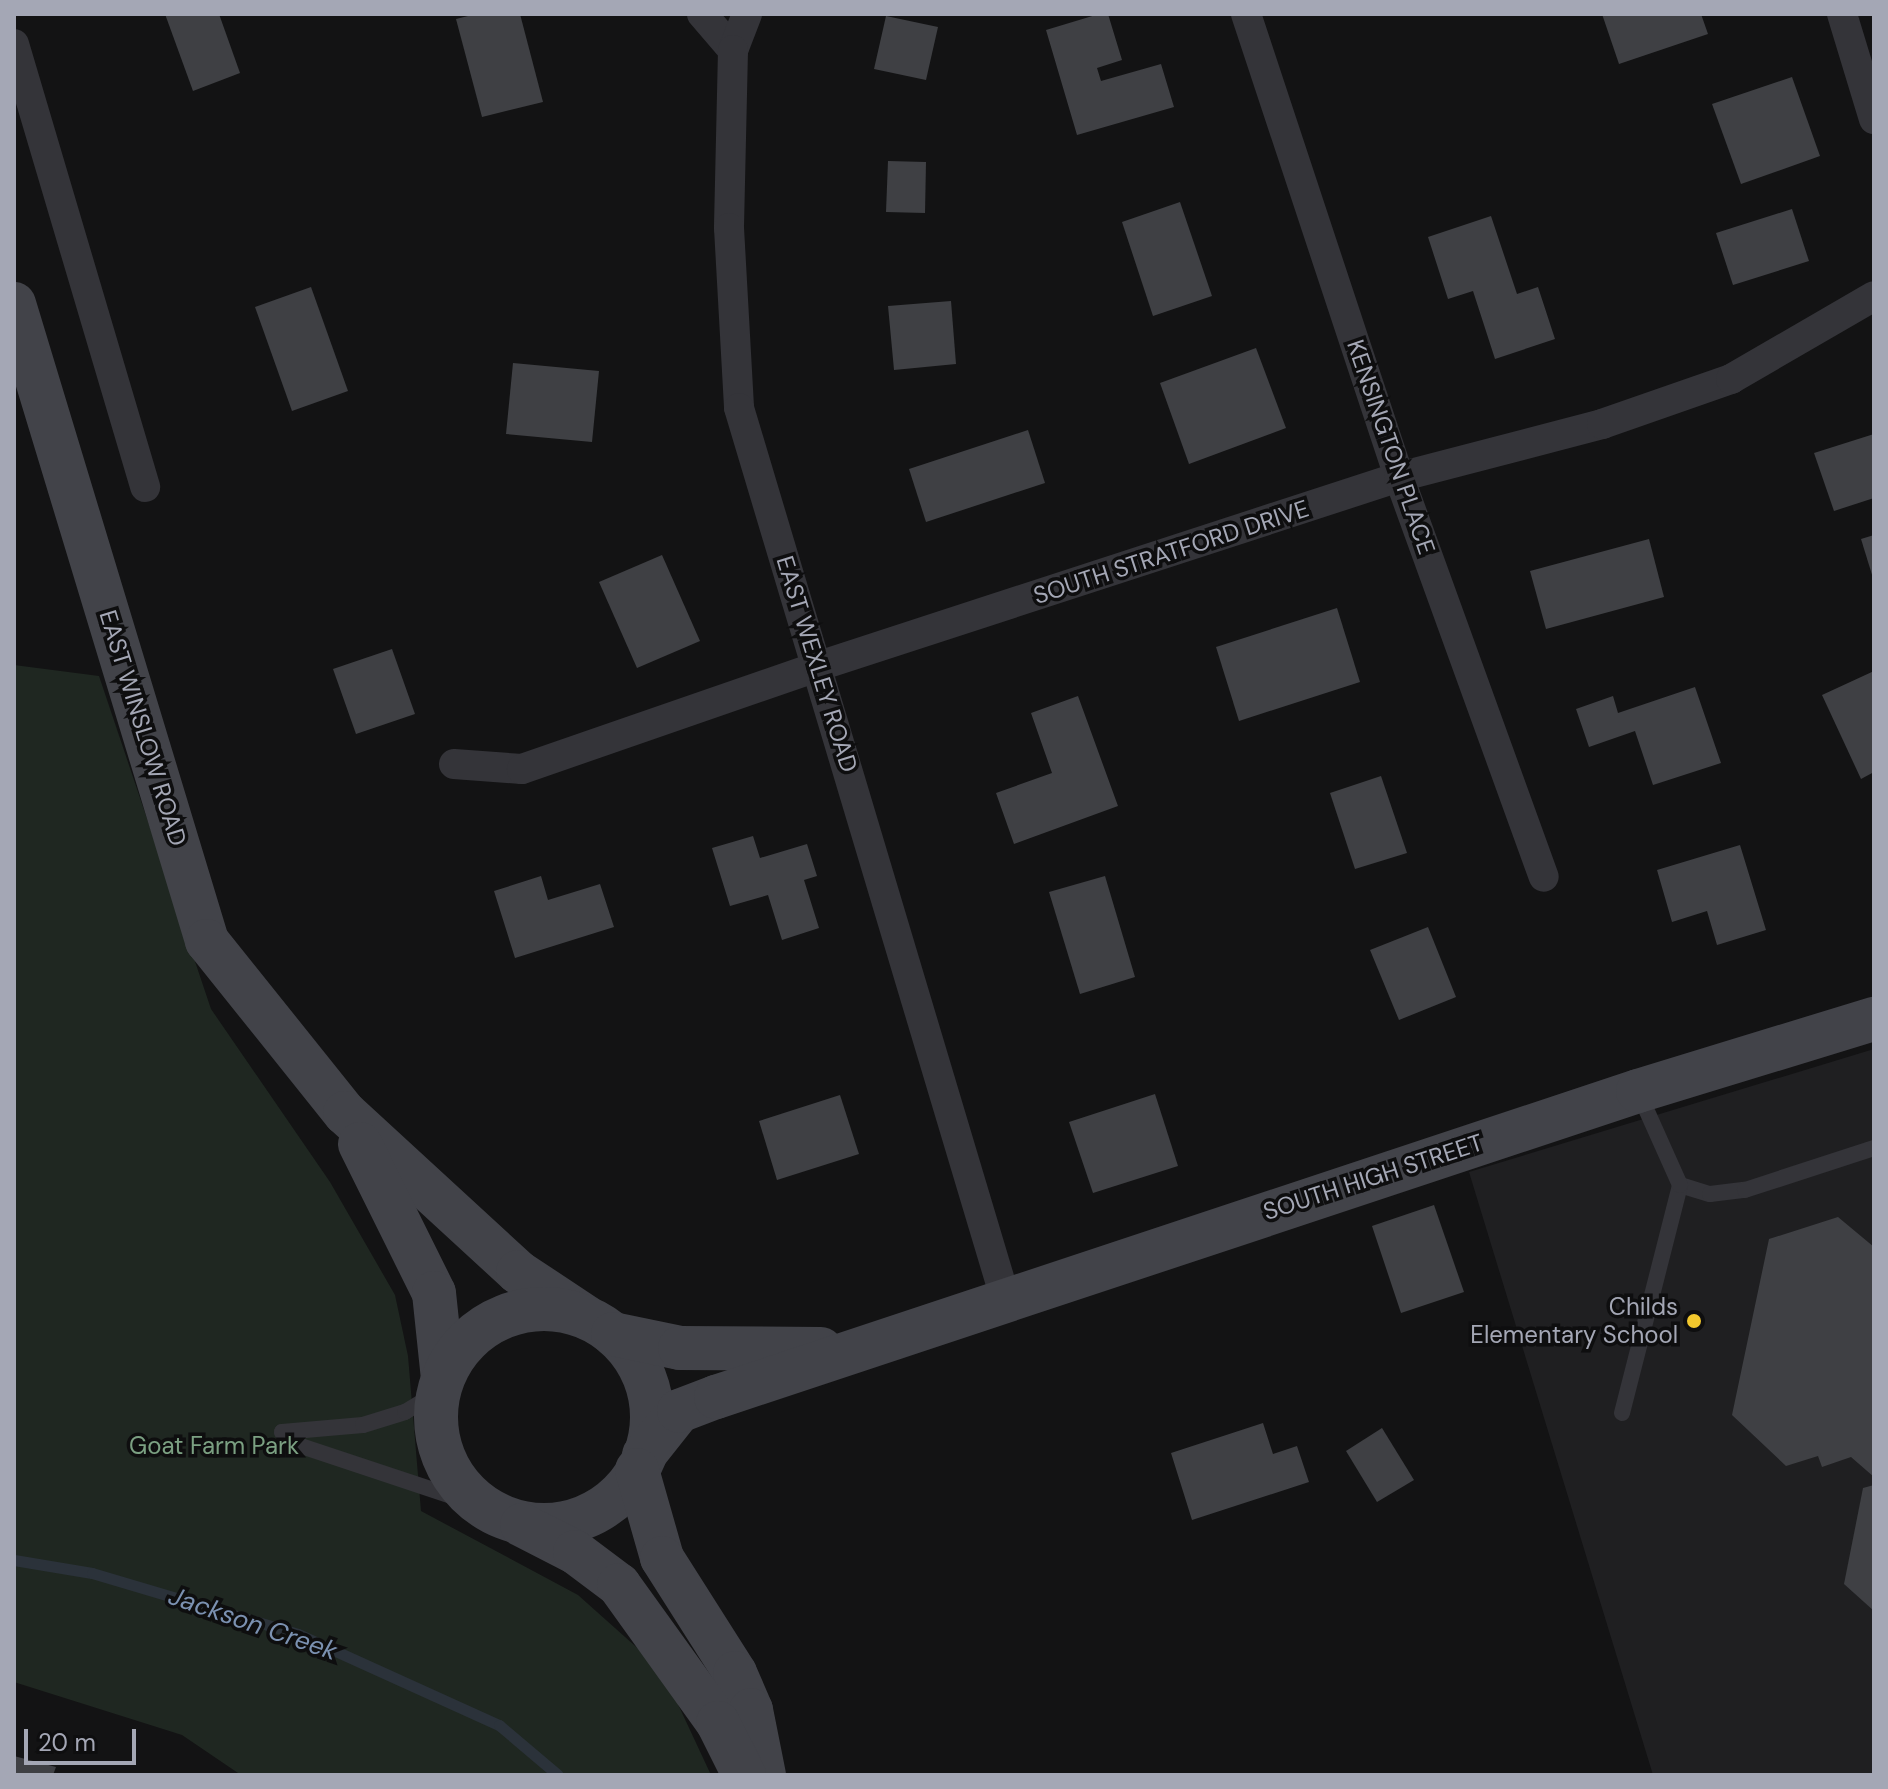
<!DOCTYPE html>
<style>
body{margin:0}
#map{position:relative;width:1888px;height:1789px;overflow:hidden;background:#131314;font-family:"DM Sans",sans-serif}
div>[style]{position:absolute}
.built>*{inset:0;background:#1f1f21}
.green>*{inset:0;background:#1f2721}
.stream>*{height:11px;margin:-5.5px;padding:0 5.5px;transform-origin:5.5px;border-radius:5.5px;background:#2b323a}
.building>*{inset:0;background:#3f4044}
.lane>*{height:16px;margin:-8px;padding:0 8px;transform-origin:8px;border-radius:8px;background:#343439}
.street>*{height:30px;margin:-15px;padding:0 15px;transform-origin:15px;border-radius:15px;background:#343439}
.secondary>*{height:44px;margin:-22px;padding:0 22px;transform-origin:22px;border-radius:22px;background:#424349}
.secondary>.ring{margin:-22px;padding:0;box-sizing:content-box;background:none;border:44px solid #424349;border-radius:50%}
.dots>*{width:22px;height:22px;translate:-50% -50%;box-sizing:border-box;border:4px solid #0e0e0f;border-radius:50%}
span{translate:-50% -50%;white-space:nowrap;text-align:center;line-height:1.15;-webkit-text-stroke:7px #0e0e0f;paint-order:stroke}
.street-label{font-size:24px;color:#a4a7b5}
.poi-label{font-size:24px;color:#a4a7b5}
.right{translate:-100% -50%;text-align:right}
.park-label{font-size:24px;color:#7ba082}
.water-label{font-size:26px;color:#7b91b1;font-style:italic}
.frame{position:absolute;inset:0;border:16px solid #a4a7b5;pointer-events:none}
.scale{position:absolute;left:24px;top:1729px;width:112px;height:36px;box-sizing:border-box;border:4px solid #a4a7b5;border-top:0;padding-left:10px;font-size:24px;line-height:28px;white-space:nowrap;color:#a4a7b5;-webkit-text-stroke:6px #0e0e0f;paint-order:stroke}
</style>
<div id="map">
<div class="built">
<div style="clip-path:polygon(1874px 1049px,1874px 1775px,1653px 1775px,1469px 1172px)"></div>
</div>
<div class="green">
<div style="clip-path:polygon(14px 665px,99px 676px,211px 1009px,330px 1182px,395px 1295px,408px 1356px,421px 1511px,578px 1595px,662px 1670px,711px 1775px,241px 1775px,182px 1735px,14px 1682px)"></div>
</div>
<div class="stream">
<div style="left:14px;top:1560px;width:79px;rotate:9.5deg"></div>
<div style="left:92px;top:1573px;width:215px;rotate:16.5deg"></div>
<div style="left:298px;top:1634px;width:221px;rotate:24.4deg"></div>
<div style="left:499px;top:1725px;width:77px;rotate:40.3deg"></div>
</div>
<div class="building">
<div style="clip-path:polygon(165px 14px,219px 14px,240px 73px,193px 91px)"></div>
<div style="clip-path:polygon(476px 14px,520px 14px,543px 102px,482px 117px,456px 19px)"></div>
<div style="clip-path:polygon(1099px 14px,1108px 14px,1122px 60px,1097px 68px,1101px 81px,1161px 64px,1174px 107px,1077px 135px,1046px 30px)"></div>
<div style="clip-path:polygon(1602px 14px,1701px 14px,1708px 34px,1619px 64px)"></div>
<div style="clip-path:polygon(886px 16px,938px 27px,926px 80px,874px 69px)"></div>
<div style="clip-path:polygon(1792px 77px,1820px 156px,1741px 184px,1712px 104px)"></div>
<div style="clip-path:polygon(888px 161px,926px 162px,925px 213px,886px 212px)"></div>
<div style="clip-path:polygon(1180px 202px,1212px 296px,1153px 316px,1122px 222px)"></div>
<div style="clip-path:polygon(1792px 209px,1809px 261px,1733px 285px,1716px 233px)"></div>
<div style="clip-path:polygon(1491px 216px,1517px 294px,1538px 287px,1555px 339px,1495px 359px,1473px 291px,1448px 299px,1428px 237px)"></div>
<div style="clip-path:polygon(311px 287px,348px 391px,292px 411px,255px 307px)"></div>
<div style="clip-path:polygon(951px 301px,956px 364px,894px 370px,888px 306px)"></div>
<div style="clip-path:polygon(1256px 348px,1286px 428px,1189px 464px,1160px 383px)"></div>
<div style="clip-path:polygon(513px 363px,599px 371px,592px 442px,506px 434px)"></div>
<div style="clip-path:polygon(1028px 430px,1045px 483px,926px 522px,909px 469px)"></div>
<div style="clip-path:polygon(1874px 434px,1874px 498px,1834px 511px,1814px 453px)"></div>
<div style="clip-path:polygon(1874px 535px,1874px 578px,1873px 578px,1861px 539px)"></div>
<div style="clip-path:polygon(1649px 539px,1664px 597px,1546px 629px,1530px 571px)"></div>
<div style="clip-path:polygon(662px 555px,700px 641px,637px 668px,599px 582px)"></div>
<div style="clip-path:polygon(1337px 608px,1360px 682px,1239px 721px,1216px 647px)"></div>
<div style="clip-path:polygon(392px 649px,415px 714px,356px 734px,333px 669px)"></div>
<div style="clip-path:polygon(1874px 671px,1874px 772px,1861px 779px,1822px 695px)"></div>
<div style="clip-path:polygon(1695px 687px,1721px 763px,1653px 785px,1635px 731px,1589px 747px,1576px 709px,1613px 696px,1618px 713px)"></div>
<div style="clip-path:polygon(1078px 696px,1118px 806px,1014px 844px,996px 793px,1052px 773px,1031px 713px)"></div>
<div style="clip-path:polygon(1381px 776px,1407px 853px,1355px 869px,1330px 793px)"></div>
<div style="clip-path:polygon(753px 836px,760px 858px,807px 844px,817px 876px,804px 880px,819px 928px,782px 940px,768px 895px,730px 906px,712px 848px)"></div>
<div style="clip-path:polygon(1740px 845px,1766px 930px,1717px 945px,1707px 911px,1672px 922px,1657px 870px)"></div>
<div style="clip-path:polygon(541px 876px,548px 900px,600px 884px,614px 927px,515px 958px,494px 891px)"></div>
<div style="clip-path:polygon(1105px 876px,1135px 977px,1080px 994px,1049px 892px)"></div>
<div style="clip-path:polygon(1428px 927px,1456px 997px,1399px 1020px,1370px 950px)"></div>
<div style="clip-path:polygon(1155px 1094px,1178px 1166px,1093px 1193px,1069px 1122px)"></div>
<div style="clip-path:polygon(840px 1095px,859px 1154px,777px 1180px,759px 1121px)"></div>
<div style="clip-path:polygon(1434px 1205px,1464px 1292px,1401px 1313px,1372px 1226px)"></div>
<div style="clip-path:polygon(1838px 1217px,1874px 1247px,1874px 1477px,1851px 1457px,1822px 1467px,1818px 1456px,1786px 1466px,1732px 1415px,1769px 1239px)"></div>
<div style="clip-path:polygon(1263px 1423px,1273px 1454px,1297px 1446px,1309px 1482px,1192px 1520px,1171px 1453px)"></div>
<div style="clip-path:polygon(1382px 1428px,1414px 1480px,1377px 1502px,1346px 1451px)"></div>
<div style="clip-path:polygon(1874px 1485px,1874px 1611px,1844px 1584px,1863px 1488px)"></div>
<div style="clip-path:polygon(14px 1756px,56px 1767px,53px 1775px,14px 1775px)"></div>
</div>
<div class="lane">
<div style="left:1680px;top:1185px;width:31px;rotate:17deg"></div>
<div style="left:1710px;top:1194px;width:35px;rotate:-7deg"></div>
<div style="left:1745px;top:1190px;width:136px;rotate:-18deg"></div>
<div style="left:1622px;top:1413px;width:235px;rotate:-75.7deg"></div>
<div style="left:1680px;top:1185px;width:103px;rotate:-114.1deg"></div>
<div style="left:282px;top:1432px;width:24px;rotate:36deg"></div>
<div style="left:301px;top:1446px;width:193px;rotate:18.4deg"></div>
<div style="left:282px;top:1432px;width:81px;rotate:-4.9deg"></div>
<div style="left:363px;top:1425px;width:44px;rotate:-17.2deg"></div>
<div style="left:405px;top:1412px;width:41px;rotate:-31deg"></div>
</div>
<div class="street">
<div style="left:702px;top:14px;width:48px;rotate:49.3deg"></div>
<div style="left:747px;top:14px;width:39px;rotate:111deg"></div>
<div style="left:733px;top:50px;width:178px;rotate:91.3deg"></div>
<div style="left:729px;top:228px;width:180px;rotate:86.8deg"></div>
<div style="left:739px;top:408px;width:932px;rotate:73.35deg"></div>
<div style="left:1246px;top:14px;width:488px;rotate:71.7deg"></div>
<div style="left:1399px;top:477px;width:425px;rotate:70.1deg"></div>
<div style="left:1842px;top:14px;width:110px;rotate:73.1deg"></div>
<div style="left:14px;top:44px;width:462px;rotate:73.5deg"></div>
<div style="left:454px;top:764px;width:68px;rotate:4.2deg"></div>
<div style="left:522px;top:769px;width:314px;rotate:-19.1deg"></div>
<div style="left:819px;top:666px;width:610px;rotate:-18.05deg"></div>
<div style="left:1399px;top:477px;width:210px;rotate:-14.6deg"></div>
<div style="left:1602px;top:424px;width:137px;rotate:-19.2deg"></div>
<div style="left:1731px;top:379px;width:165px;rotate:-30.1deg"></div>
</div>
<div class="secondary">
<div style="left:14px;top:304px;width:666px;rotate:73.14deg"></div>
<div style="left:207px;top:941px;width:221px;rotate:51.3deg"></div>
<div style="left:345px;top:1113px;width:235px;rotate:42.6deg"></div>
<div style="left:518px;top:1272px;width:82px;rotate:33.5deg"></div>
<div style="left:360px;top:1144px;width:166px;rotate:63.6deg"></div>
<div style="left:434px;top:1293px;width:85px;rotate:84deg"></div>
<div class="ring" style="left:436px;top:1309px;width:172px;height:172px"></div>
<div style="left:613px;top:1334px;width:68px;rotate:11.8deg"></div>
<div style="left:680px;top:1348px;width:141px;rotate:0.4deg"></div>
<div style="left:644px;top:1455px;width:56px;rotate:-51.5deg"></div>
<div style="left:679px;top:1411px;width:40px;rotate:-21deg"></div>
<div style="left:716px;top:1397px;width:971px;rotate:-18.36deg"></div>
<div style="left:1638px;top:1091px;width:247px;rotate:-17deg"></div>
<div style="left:637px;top:1470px;width:91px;rotate:74.1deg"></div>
<div style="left:662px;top:1558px;width:136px;rotate:57.6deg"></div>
<div style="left:735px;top:1673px;width:40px;rotate:66.6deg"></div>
<div style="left:751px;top:1710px;width:66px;rotate:78.7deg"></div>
<div style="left:522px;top:1525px;width:59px;rotate:27deg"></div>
<div style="left:575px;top:1552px;width:55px;rotate:36.9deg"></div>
<div style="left:619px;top:1585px;width:170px;rotate:54.3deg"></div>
<div style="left:718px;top:1723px;width:58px;rotate:63.4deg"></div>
</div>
<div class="dots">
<div style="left:1694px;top:1321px;background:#f2c72d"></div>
</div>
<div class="street-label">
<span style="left:1391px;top:447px;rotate:71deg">KENSINGTON PLACE</span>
<span style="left:1171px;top:552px;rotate:-18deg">SOUTH STRATFORD DRIVE</span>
<span style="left:817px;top:664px;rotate:73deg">EAST WEXLEY ROAD</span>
<span style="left:143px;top:728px;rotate:73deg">EAST WINSLOW ROAD</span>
<span style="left:1373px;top:1177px;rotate:-18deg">SOUTH HIGH STREET</span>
</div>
<div class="poi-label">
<span class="right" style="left:1678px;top:1321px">Childs<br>Elementary School</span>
</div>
<div class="park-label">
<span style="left:214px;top:1446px">Goat Farm Park</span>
</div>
<div class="water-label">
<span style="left:253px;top:1624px;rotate:19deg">Jackson Creek</span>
</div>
<div class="frame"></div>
<div class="scale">20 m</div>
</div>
